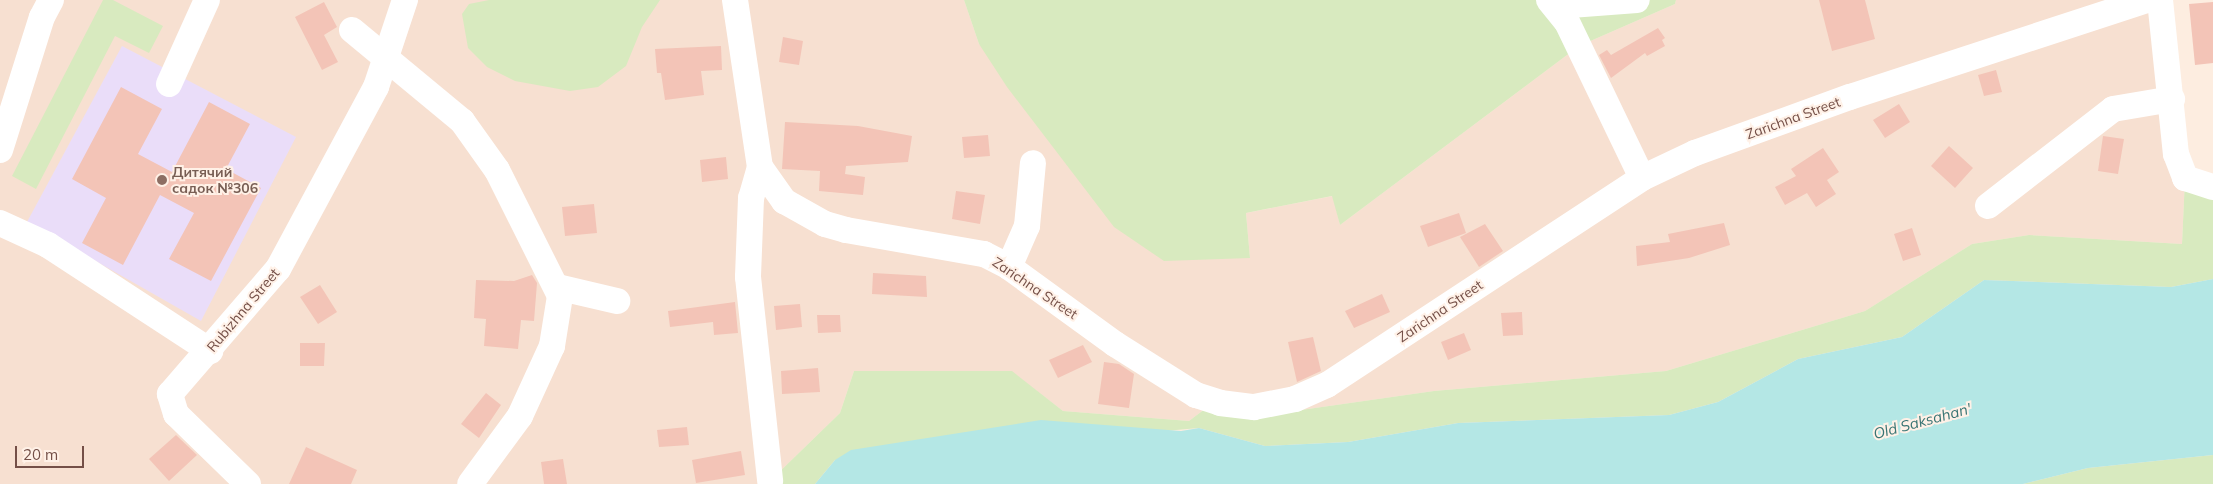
<!DOCTYPE html>
<meta charset="utf-8">
<style>
body{margin:0}
#map{position:relative;width:2213px;height:484px;overflow:hidden;background:#fdede0;font-family:Mulish,sans-serif}
div>[style]{position:absolute}
.residential>*{inset:0;background:#f7e0d1}
.education>*{inset:0;background:#eaddf9}
.green>*{inset:0;background:#d8eabf}
.water>*{inset:0;background:#b4e7e5}
.building>*{inset:0;background:#f3c4b7}
.minor>*{height:26px;margin:-13px;padding:0 13px;transform-origin:13px;border-radius:13px;background:#fff}
.dots>*{width:14px;height:14px;translate:-50% -50%;box-sizing:border-box;border:2px solid #fff1e7;border-radius:50%}
span{translate:-50% -50%;white-space:nowrap;text-align:center;line-height:1.15;-webkit-text-stroke:4px #fff1e7;paint-order:stroke}
.street-label{font-size:14px;color:#744f47}
.education-label{font-size:14px;color:#785e54;font-weight:700}
.left{translate:0 -50%;text-align:left}
.water-label{font-size:15px;color:#387473;font-style:italic}
.scale{position:absolute;left:15px;top:446px;width:69px;height:22px;box-sizing:border-box;border:2px solid #744f47;border-top:0;padding-left:6px;font-size:15px;line-height:18px;white-space:nowrap;color:#744f47;-webkit-text-stroke:4px #fff1e7;paint-order:stroke}
</style>
<div id="map">
<div class="residential">
<div style="clip-path:polygon(0 0,964px 0,979px 44px,1250px 258px,1246px 213px,1333px 196px,1340px 225px,1579px 46px,1675px 4px,1676px 0,2160px 0,2185px 178px,2182px 244px,2029px 235px,1972px 244px,1865px 311px,1666px 371px,1434px 391px,1294px 411px,1218px 399px,1189px 421px,1063px 411px,1012px 372px,854px 371px,840px 413px,770px 481px,763px 484px,0 484px)"></div>
</div>
<div class="education">
<div style="clip-path:polygon(122px 46px,296px 137px,201px 321px,27px 222px)"></div>
</div>
<div class="green">
<div style="clip-path:polygon(103px 0,113px 0,163px 26px,149px 53px,115px 36px,36px 189px,12px 176px)"></div>
<div style="clip-path:polygon(489px 0,660px 0,642px 27px,626px 66px,598px 87px,570px 91px,515px 81px,487px 67px,468px 48px,462px 14px,469px 4px)"></div>
<div style="clip-path:polygon(964px 0,1676px 0,1675px 4px,1579px 46px,1340px 225px,1332px 196px,1246px 213px,1250px 258px,1164px 261px,1114px 227px,1007px 87px,979px 44px)"></div>
<div style="clip-path:polygon(2185px 178px,2213px 187px,2213px 279px,2171px 287px,1984px 280px,1902px 337px,1798px 359px,1718px 402px,1669px 415px,1458px 423px,1348px 442px,1265px 446px,1199px 428px,835px 460px,815px 484px,763px 484px,770px 481px,840px 413px,854px 371px,1012px 371px,1063px 411px,1189px 421px,1218px 399px,1294px 411px,1434px 391px,1666px 371px,1865px 311px,1972px 244px,2029px 235px,2182px 244px)"></div>
<div style="clip-path:polygon(2213px 455px,2213px 484px,2023px 484px,2088px 468px)"></div>
</div>
<div class="water">
<div style="clip-path:polygon(2213px 279px,2213px 455px,2088px 468px,2023px 484px,815px 484px,835px 460px,851px 450px,1041px 420px,1181px 431px,1199px 428px,1265px 446px,1348px 442px,1458px 423px,1669px 415px,1718px 402px,1798px 359px,1902px 337px,1984px 280px,2171px 287px)"></div>
</div>
<div class="building">
<div style="clip-path:polygon(1819px 0,1865px 0,1875px 39px,1832px 51px)"></div>
<div style="clip-path:polygon(324px 2px,337px 27px,324px 35px,338px 62px,322px 70px,295px 17px)"></div>
<div style="clip-path:polygon(2213px 2px,2213px 63px,2195px 65px,2189px 4px)"></div>
<div style="clip-path:polygon(1658px 28px,1665px 38px,1662px 40px,1665px 46px,1647px 56px,1645px 53px,1611px 78px,1599px 55px,1607px 50px,1611px 55px)"></div>
<div style="clip-path:polygon(783px 37px,803px 41px,799px 65px,779px 62px)"></div>
<div style="clip-path:polygon(721px 46px,722px 70px,701px 71px,704px 95px,665px 100px,661px 73px,657px 73px,655px 49px)"></div>
<div style="clip-path:polygon(1996px 70px,2002px 92px,1984px 96px,1978px 75px)"></div>
<div style="clip-path:polygon(121px 87px,162px 109px,138px 154px,172px 172px,209px 102px,250px 124px,226px 169px,261px 188px,211px 281px,169px 259px,194px 213px,160px 195px,123px 265px,82px 243px,106px 198px,72px 179px)"></div>
<div style="clip-path:polygon(1899px 104px,1910px 122px,1885px 138px,1873px 120px)"></div>
<div style="clip-path:polygon(785px 122px,858px 126px,912px 136px,908px 162px,846px 166px,845px 174px,865px 177px,863px 195px,819px 191px,820px 171px,782px 169px)"></div>
<div style="clip-path:polygon(988px 135px,990px 156px,964px 158px,962px 137px)"></div>
<div style="clip-path:polygon(2103px 136px,2124px 139px,2118px 174px,2098px 171px)"></div>
<div style="clip-path:polygon(1949px 146px,1973px 168px,1955px 188px,1931px 166px)"></div>
<div style="clip-path:polygon(1823px 148px,1839px 172px,1827px 180px,1836px 194px,1816px 207px,1807px 193px,1785px 205px,1775px 187px,1796px 176px,1791px 169px)"></div>
<div style="clip-path:polygon(726px 157px,728px 179px,702px 182px,700px 160px)"></div>
<div style="clip-path:polygon(956px 191px,985px 195px,980px 224px,952px 219px)"></div>
<div style="clip-path:polygon(594px 204px,597px 233px,565px 236px,562px 207px)"></div>
<div style="clip-path:polygon(1459px 213px,1466px 233px,1428px 247px,1420px 226px)"></div>
<div style="clip-path:polygon(1724px 223px,1730px 245px,1689px 258px,1637px 266px,1636px 246px,1670px 242px,1668px 234px)"></div>
<div style="clip-path:polygon(1485px 224px,1503px 251px,1479px 267px,1460px 237px)"></div>
<div style="clip-path:polygon(1912px 228px,1921px 255px,1903px 261px,1894px 234px)"></div>
<div style="clip-path:polygon(873px 273px,926px 276px,927px 297px,872px 294px)"></div>
<div style="clip-path:polygon(532px 275px,537px 283px,534px 321px,521px 320px,518px 349px,484px 346px,486px 319px,474px 318px,476px 280px,514px 281px)"></div>
<div style="clip-path:polygon(320px 285px,337px 312px,318px 324px,300px 297px)"></div>
<div style="clip-path:polygon(1382px 294px,1390px 312px,1354px 328px,1345px 311px)"></div>
<div style="clip-path:polygon(735px 302px,738px 333px,714px 335px,713px 322px,670px 327px,668px 311px)"></div>
<div style="clip-path:polygon(800px 304px,802px 327px,776px 330px,774px 306px)"></div>
<div style="clip-path:polygon(1522px 312px,1523px 335px,1503px 336px,1501px 313px)"></div>
<div style="clip-path:polygon(817px 315px,840px 315px,841px 332px,818px 333px)"></div>
<div style="clip-path:polygon(1464px 333px,1471px 350px,1448px 360px,1441px 342px)"></div>
<div style="clip-path:polygon(1313px 337px,1321px 371px,1297px 382px,1288px 342px)"></div>
<div style="clip-path:polygon(300px 343px,325px 343px,324px 366px,300px 366px)"></div>
<div style="clip-path:polygon(1083px 345px,1092px 362px,1058px 378px,1049px 360px)"></div>
<div style="clip-path:polygon(1104px 362px,1119px 364px,1134px 374px,1129px 408px,1098px 404px)"></div>
<div style="clip-path:polygon(818px 368px,820px 392px,782px 394px,781px 371px)"></div>
<div style="clip-path:polygon(486px 393px,501px 405px,479px 438px,461px 424px)"></div>
<div style="clip-path:polygon(687px 427px,689px 445px,659px 447px,657px 430px)"></div>
<div style="clip-path:polygon(176px 435px,197px 455px,169px 481px,149px 459px)"></div>
<div style="clip-path:polygon(306px 447px,357px 470px,351px 484px,289px 484px)"></div>
<div style="clip-path:polygon(741px 451px,745px 475px,696px 483px,692px 460px)"></div>
<div style="clip-path:polygon(563px 459px,567px 484px,544px 484px,541px 462px)"></div>
</div>
<div class="minor">
<div style="left:735px;top:0;width:169px;rotate:81.5deg"></div>
<div style="left:760px;top:167px;width:42px;rotate:54.8deg"></div>
<div style="left:784px;top:201px;width:47px;rotate:29.3deg"></div>
<div style="left:825px;top:224px;width:22px;rotate:16deg"></div>
<div style="left:846px;top:230px;width:140px;rotate:9.9deg"></div>
<div style="left:984px;top:254px;width:28px;rotate:27deg"></div>
<div style="left:1009px;top:267px;width:131px;rotate:36deg"></div>
<div style="left:1115px;top:344px;width:96px;rotate:32.2deg"></div>
<div style="left:1196px;top:395px;width:25px;rotate:18deg"></div>
<div style="left:1220px;top:403px;width:34px;rotate:7deg"></div>
<div style="left:1254px;top:407px;width:42px;rotate:-11deg"></div>
<div style="left:1295px;top:399px;width:35px;rotate:-24deg"></div>
<div style="left:1327px;top:385px;width:377px;rotate:-33.3deg"></div>
<div style="left:1642px;top:178px;width:59px;rotate:-25.3deg"></div>
<div style="left:1695px;top:153px;width:165px;rotate:-19.9deg"></div>
<div style="left:1850px;top:97px;width:311px;rotate:-18.1deg"></div>
<div style="left:1549px;top:0;width:28px;rotate:51deg"></div>
<div style="left:1567px;top:22px;width:173px;rotate:64.3deg"></div>
<div style="left:2160px;top:0;width:155px;rotate:84.1deg"></div>
<div style="left:2176px;top:154px;width:26px;rotate:69deg"></div>
<div style="left:2185px;top:178px;width:29px;rotate:18deg"></div>
<div style="left:1557px;top:6px;width:80px;rotate:-4.3deg"></div>
<div style="left:352px;top:30px;width:143px;rotate:39.6deg"></div>
<div style="left:462px;top:121px;width:60px;rotate:54.5deg"></div>
<div style="left:497px;top:170px;width:141px;rotate:63.4deg"></div>
<div style="left:560px;top:296px;width:51px;rotate:99.1deg"></div>
<div style="left:552px;top:346px;width:77px;rotate:114.6deg"></div>
<div style="left:520px;top:416px;width:84px;rotate:126.3deg"></div>
<div style="left:169px;top:84px;width:92px;rotate:-65.7deg"></div>
<div style="left:0;top:150px;width:139px;rotate:-72.5deg"></div>
<div style="left:42px;top:17px;width:19px;rotate:-62deg"></div>
<div style="left:760px;top:167px;width:32px;rotate:106deg"></div>
<div style="left:751px;top:198px;width:79px;rotate:92.2deg"></div>
<div style="left:748px;top:277px;width:205px;rotate:83.8deg"></div>
<div style="left:1988px;top:206px;width:158px;rotate:-37.8deg"></div>
<div style="left:2113px;top:109px;width:60px;rotate:-9.6deg"></div>
<div style="left:0;top:223px;width:53px;rotate:24.6deg"></div>
<div style="left:48px;top:245px;width:194px;rotate:33.2deg"></div>
<div style="left:1009px;top:267px;width:45px;rotate:-66.3deg"></div>
<div style="left:1027px;top:226px;width:63px;rotate:-84.6deg"></div>
<div style="left:557px;top:287px;width:62px;rotate:13.1deg"></div>
<div style="left:248px;top:484px;width:100px;rotate:-135.8deg"></div>
<div style="left:176px;top:414px;width:21px;rotate:-107deg"></div>
<div style="left:170px;top:394px;width:165px;rotate:-49.2deg"></div>
<div style="left:278px;top:269px;width:207px;rotate:-61.7deg"></div>
<div style="left:376px;top:87px;width:92px;rotate:-71.6deg"></div>
</div>
<div class="dots">
<div style="left:162px;top:180px;background:#8d6e63"></div>
</div>
<div class="street-label">
<span style="left:1793px;top:118px;rotate:-20deg">Zarichna Street</span>
<span style="left:1035px;top:288px;rotate:34deg">Zarichna Street</span>
<span style="left:243px;top:310px;rotate:-50deg">Rubizhna Street</span>
<span style="left:1440px;top:311px;rotate:-34deg">Zarichna Street</span>
</div>
<div class="education-label">
<span class="left" style="left:172px;top:180px">Дитячий<br>садок №306</span>
</div>
<div class="water-label">
<span style="left:1922px;top:421px;rotate:-15deg">Old Saksahan'</span>
</div>
<div class="scale">20 m</div>
</div>
